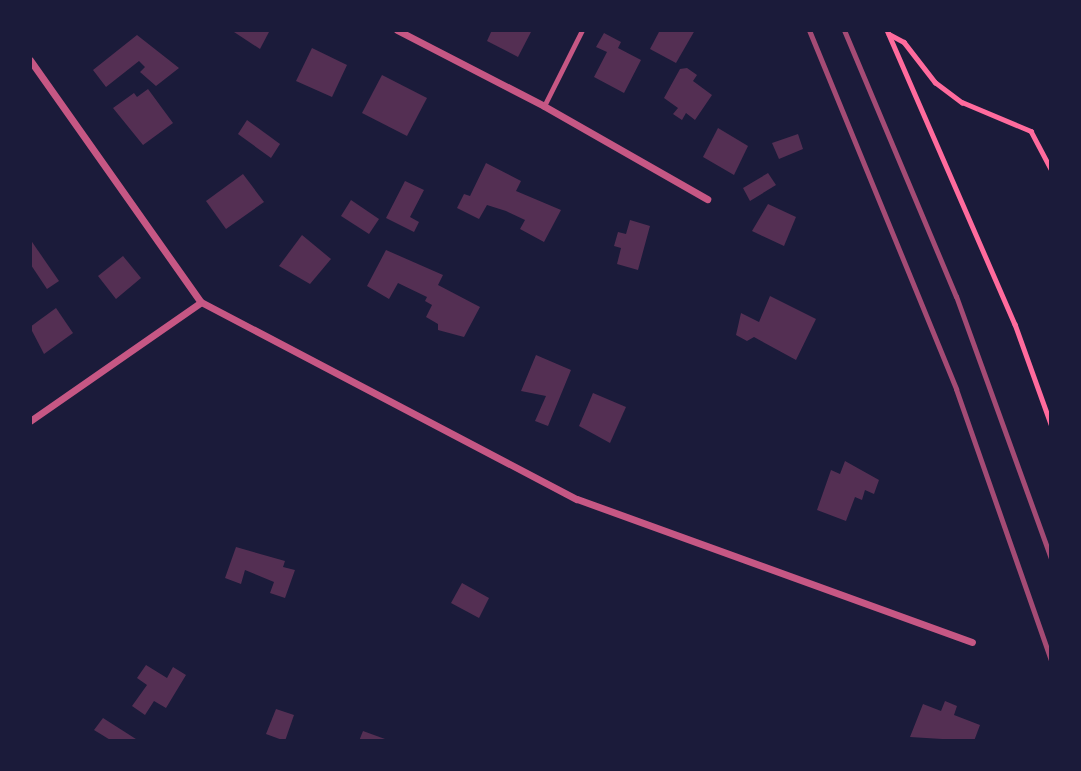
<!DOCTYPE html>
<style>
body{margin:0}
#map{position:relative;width:1081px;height:771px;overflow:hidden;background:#1b1b3a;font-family:Poppins,sans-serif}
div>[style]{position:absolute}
.building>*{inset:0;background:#542f53}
.path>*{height:4.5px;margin:-2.25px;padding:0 2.25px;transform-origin:2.25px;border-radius:2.25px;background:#ff6b9d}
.service>*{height:5px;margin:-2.5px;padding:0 2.5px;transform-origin:2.5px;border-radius:2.5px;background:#c65784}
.minor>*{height:7px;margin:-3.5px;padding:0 3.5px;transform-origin:3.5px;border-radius:3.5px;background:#c65784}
.rail>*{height:5px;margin:-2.5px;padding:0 2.5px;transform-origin:2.5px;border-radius:2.5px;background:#a44b75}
span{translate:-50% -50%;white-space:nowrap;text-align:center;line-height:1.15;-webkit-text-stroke:5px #1b1b3a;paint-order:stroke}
.frame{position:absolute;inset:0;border:32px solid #1b1b3a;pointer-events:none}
</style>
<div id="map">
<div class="building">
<div style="clip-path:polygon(231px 30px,270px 30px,260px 49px)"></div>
<div style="clip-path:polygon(492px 30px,532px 30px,518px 57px,487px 41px)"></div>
<div style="clip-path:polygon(660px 30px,695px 30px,676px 63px,650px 49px)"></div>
<div style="clip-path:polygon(604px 33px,621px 42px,618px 48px,641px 60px,624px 93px,594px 77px,607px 52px,596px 47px)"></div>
<div style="clip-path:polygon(137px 35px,179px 68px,156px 86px,140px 72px,145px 67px,139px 61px,106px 87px,93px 70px)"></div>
<div style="clip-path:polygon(312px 48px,347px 65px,332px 97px,296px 81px)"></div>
<div style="clip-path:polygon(687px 68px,697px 75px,693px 81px,712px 95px,695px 120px,686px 113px,682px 120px,673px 114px,678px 108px,664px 98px,680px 69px)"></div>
<div style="clip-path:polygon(382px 75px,427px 98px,407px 136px,362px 113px)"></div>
<div style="clip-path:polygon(148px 89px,173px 123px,143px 145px,113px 108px,134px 93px,137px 97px)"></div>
<div style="clip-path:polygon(247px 120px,280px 144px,271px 158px,238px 134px)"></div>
<div style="clip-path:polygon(718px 128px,748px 146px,734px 175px,703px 157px)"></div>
<div style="clip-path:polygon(798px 134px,803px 149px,779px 159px,772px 143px)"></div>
<div style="clip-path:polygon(486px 163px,521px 181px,516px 191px,561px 210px,544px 242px,520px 229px,525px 220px,506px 211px,487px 205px,479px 219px,457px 208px,464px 194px,470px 196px)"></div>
<div style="clip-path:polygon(768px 173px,776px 185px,750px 201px,743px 188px)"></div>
<div style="clip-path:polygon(243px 174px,264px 202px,226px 229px,206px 201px)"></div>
<div style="clip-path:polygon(405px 181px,424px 190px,410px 217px,419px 222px,414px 232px,386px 218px)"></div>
<div style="clip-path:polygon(351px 200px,379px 219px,369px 234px,341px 216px)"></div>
<div style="clip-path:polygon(768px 204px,796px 217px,784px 246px,752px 231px)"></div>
<div style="clip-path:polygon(630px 220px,650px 226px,638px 270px,617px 264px,621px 248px,614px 246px,618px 232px,626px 234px)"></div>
<div style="clip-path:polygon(302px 235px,331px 259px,310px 284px,279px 266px)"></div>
<div style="clip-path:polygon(30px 239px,59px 281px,47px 289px,31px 265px)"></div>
<div style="clip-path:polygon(386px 250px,443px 275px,438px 285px,480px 307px,464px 337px,438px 330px,438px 324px,426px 317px,432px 305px,425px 301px,427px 297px,398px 283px,389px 299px,367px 286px)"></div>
<div style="clip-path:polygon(123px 256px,141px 278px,116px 299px,98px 276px)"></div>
<div style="clip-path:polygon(770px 296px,816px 319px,796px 360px,754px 337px,747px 341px,736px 335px,741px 313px,759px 322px)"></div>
<div style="clip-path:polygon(56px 308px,73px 333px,44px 354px,30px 327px)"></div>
<div style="clip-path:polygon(536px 355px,571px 370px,548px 426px,535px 421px,546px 396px,521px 391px)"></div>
<div style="clip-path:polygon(593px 393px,626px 407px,610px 443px,579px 426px)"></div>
<div style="clip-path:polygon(845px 461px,879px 480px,874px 494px,865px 490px,862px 500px,855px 497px,846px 521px,817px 510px,831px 470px,840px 474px)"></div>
<div style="clip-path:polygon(236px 547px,285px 561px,283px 567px,295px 570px,285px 598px,270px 593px,274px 582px,245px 570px,241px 584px,225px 578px)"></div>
<div style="clip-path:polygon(462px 583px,489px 598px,479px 618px,451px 603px)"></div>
<div style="clip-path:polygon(146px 665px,167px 678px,173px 667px,186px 675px,166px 708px,154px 701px,145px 715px,132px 706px,147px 685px,137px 678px)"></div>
<div style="clip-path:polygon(945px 701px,957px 706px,954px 715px,980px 725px,974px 741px,910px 737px,923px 704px,941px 711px)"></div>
<div style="clip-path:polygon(276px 709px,294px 715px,285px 741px,266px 734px)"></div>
<div style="clip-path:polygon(103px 718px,139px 741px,112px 741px,94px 730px)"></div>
<div style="clip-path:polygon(363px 731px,385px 739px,384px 741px,359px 741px)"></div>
</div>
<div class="path">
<div style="left:887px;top:30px;width:321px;rotate:66.5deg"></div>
<div style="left:1015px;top:324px;width:106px;rotate:70.2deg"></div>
<div style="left:889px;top:34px;width:17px;rotate:28deg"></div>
<div style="left:904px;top:42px;width:51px;rotate:52.2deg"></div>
<div style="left:935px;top:82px;width:34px;rotate:37deg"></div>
<div style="left:962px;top:102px;width:75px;rotate:22.8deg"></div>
<div style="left:1031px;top:131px;width:43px;rotate:62.2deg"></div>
</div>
<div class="service">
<div style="left:544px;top:106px;width:85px;rotate:-63.4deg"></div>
</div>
<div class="minor">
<div style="left:397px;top:30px;width:165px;rotate:27.3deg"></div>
<div style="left:544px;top:106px;width:188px;rotate:29.7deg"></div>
<div style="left:30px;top:60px;width:296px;rotate:54.8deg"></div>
<div style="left:201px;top:302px;width:424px;rotate:27.7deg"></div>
<div style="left:577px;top:499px;width:420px;rotate:19.9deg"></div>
<div style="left:30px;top:421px;width:208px;rotate:-34.8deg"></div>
</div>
<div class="rail">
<div style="left:809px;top:30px;width:388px;rotate:67.7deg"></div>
<div style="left:956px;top:389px;width:287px;rotate:70.7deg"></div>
<div style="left:844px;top:30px;width:289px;rotate:67.2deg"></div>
<div style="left:956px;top:296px;width:279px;rotate:70.1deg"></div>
</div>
<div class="frame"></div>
</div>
